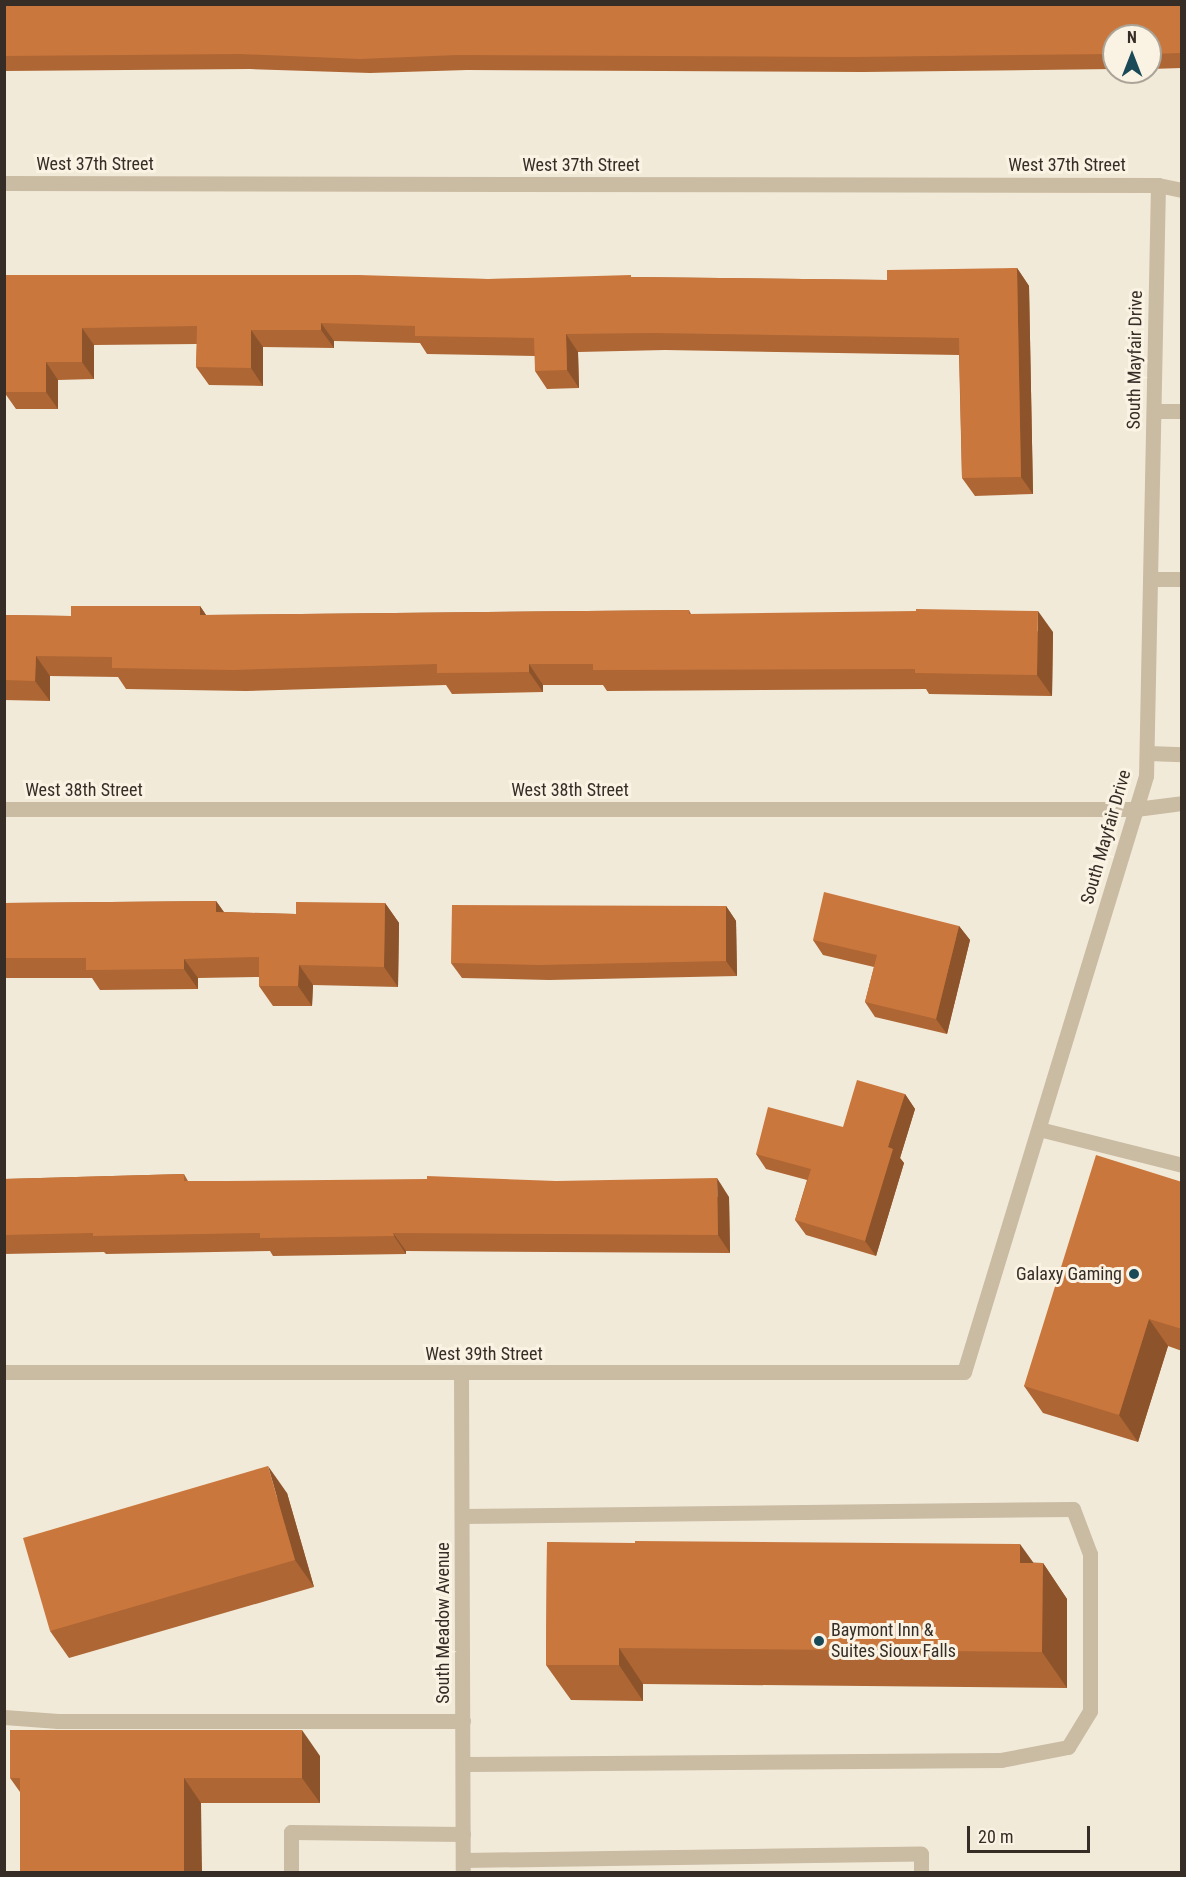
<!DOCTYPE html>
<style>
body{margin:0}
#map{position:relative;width:1186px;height:1877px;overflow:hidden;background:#f2ead8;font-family:"Roboto Condensed",sans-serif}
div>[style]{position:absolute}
.lane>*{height:15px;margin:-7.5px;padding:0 7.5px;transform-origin:7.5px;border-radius:7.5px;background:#cabba3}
.street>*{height:15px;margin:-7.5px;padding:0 7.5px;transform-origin:7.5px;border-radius:7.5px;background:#cabba3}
.wall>*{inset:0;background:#ae6634}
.shaded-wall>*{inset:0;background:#8d532b}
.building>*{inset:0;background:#ca773d}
.dots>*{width:16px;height:16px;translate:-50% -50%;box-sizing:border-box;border:3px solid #faf3e4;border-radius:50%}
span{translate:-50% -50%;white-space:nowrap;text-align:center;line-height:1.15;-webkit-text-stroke:6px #faf3e4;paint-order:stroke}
.street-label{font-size:18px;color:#352d26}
.poi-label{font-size:18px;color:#352d26}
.right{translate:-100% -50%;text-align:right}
.left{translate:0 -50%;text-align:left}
.frame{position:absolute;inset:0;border:6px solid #352d26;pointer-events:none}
.north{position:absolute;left:1102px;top:24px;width:60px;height:60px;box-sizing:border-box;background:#faf3e4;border:2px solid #aba498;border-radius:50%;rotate:0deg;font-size:16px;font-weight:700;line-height:24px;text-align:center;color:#352d26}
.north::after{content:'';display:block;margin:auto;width:21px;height:27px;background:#1a4957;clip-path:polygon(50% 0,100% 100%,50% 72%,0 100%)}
.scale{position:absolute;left:967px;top:1826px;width:123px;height:27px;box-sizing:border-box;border:3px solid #352d26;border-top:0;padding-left:8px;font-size:18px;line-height:21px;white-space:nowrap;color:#352d26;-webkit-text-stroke:4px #faf3e4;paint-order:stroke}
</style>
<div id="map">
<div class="lane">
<div style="left:1158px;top:185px;width:25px;rotate:12deg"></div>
<div style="left:1154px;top:411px;width:28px"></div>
<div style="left:1151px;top:579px;width:31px"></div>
<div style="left:1148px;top:753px;width:34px;rotate:2deg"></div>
<div style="left:1136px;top:809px;width:46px;rotate:-7.4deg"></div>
<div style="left:1039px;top:1129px;width:147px;rotate:14.1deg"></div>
<div style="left:462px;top:1516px;width:611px;rotate:-0.66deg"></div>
<div style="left:1073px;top:1509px;width:48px;rotate:69.3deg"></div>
<div style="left:1090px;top:1554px;width:157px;rotate:90deg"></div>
<div style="left:1090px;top:1711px;width:42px;rotate:121.4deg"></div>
<div style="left:1068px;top:1747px;width:68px;rotate:169deg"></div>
<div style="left:1001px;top:1760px;width:538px;rotate:179.57deg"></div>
<div style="left:4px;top:1717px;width:54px;rotate:4.2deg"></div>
<div style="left:58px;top:1721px;width:405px"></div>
<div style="left:463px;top:1860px;width:458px;rotate:-0.8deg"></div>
<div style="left:921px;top:1854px;width:18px;rotate:90deg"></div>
<div style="left:291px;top:1872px;width:40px;rotate:-90deg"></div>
<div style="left:291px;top:1832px;width:172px;rotate:0.7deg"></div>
</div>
<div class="street">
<div style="left:4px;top:183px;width:1154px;rotate:0.1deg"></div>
<div style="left:1158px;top:185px;width:591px;rotate:91.16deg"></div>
<div style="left:1146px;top:776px;width:623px;rotate:106.98deg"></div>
<div style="left:964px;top:1372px;width:960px;rotate:180deg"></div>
<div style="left:4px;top:809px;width:1132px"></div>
<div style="left:461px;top:1373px;width:499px;rotate:89.8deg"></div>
</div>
<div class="wall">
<div style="clip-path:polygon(4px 4px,1182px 4px,1182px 68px,1150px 69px,1150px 36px,1114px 36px,1114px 69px,863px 72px,467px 70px,370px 73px,250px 69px,4px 71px)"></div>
<div style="clip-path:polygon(1017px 268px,1029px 286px,1033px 494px,975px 496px,962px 478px,959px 355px,665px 350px,578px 352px,579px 388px,547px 389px,535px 371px,535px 356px,427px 354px,420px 343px,334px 341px,334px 348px,263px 347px,263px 386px,209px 385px,196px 367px,197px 344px,94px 345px,94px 379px,58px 380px,58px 409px,16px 409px,4px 392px,4px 275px,488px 279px,633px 277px,887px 280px)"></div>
<div style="clip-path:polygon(200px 606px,206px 615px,689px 610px,691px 614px,1053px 632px,1052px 696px,929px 694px,926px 689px,607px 691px,603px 685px,543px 685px,543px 692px,452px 694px,446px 685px,246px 691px,126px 689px,118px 677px,50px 676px,50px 701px,4px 700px,4px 615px,71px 616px)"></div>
<div style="clip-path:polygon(216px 901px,224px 912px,296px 914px,385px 903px,399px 923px,398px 987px,313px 985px,312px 1006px,273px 1006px,259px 986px,259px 977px,198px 978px,198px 989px,100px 990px,92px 978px,4px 978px,4px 903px)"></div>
<div style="clip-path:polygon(726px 906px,736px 921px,737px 976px,549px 980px,462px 978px,451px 963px)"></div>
<div style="clip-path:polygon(959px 926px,970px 940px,947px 1034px,875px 1017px,865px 1002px,874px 967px,823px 955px,813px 940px)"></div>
<div style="clip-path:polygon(905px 1094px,915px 1109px,900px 1158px,904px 1163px,876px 1256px,806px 1235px,795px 1220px,807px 1180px,766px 1169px,756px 1154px,843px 1127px)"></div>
<div style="clip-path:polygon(184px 1174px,188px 1181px,729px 1197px,730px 1253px,406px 1251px,406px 1254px,273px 1256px,270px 1251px,106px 1254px,104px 1252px,4px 1254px,4px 1179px)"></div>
<div style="clip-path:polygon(1182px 1182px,1182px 1351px,1168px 1346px,1138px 1442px,1043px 1413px,1024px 1386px)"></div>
<div style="clip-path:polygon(287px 1493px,314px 1587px,69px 1658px,50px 1631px)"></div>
<div style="clip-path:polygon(547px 1542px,1043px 1563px,1067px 1599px,1067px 1688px,643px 1684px,643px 1701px,571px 1700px,546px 1665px)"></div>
<div style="clip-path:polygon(320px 1756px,320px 1803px,201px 1803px,20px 1792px,10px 1778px)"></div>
</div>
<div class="shaded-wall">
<div style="clip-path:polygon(1017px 268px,1029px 286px,1033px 494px,1021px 477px)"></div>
<div style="clip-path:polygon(321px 323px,334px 341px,334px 348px,321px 330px)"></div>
<div style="clip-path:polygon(82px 328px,94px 345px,94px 379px,82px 362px)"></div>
<div style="clip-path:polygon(251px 330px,263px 347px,263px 386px,251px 368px)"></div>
<div style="clip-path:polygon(566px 334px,578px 352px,579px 388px,567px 370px)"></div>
<div style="clip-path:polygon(46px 362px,58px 380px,58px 409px,46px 392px)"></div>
<div style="clip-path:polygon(200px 606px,214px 627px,200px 615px)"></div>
<div style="clip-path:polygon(1038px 611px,1053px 632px,1052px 696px,1037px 675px)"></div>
<div style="clip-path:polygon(36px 656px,50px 676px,50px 701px,35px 681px)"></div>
<div style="clip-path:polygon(529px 664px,543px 685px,543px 692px,529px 672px)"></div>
<div style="clip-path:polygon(216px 901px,230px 921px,216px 912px)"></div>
<div style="clip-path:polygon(385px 903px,399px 923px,398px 987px,384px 967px)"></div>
<div style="clip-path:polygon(726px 906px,736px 921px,737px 976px,726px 961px)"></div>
<div style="clip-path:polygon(959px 926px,970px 940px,947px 1034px,936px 1019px)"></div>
<div style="clip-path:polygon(184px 959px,198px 978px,198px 989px,184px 969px)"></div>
<div style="clip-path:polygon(299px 965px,313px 985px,312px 1006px,298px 986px)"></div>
<div style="clip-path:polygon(905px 1094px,915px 1109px,900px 1158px,904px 1163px,876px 1256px,865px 1241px,888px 1147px)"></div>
<div style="clip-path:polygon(717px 1178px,729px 1197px,730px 1253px,718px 1235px)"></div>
<div style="clip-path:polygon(393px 1233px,406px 1251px,406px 1254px,394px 1236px)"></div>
<div style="clip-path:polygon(1149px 1319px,1168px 1346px,1138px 1442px,1119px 1415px)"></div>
<div style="clip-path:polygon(268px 1466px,287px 1493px,314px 1587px,295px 1560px)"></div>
<div style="clip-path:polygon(1020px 1544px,1043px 1576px,1043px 1563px,1067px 1599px,1067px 1688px,1042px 1652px,1020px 1563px)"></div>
<div style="clip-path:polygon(619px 1648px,643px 1684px,643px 1701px,619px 1665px)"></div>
<div style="clip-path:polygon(302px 1730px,320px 1756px,320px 1803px,302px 1778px)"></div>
<div style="clip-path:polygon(184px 1778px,201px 1803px,202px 1872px,184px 1872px)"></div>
</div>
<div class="building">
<div style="clip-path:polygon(4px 4px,1182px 4px,1182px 53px,1150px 54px,1150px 36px,1114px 36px,1114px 54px,852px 57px,457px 55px,360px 59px,240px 54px,4px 56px)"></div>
<div style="clip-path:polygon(1017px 268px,1021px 477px,962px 478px,959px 338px,653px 333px,566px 334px,567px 370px,535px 371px,534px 338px,415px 336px,415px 326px,321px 323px,321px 330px,251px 330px,251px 368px,196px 367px,197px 326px,82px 328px,82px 362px,46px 362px,46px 392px,4px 392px,4px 275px,359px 275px,488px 279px,631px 275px,631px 277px,887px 280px,887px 270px)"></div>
<div style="clip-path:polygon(71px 606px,200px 606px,200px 615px,689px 610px,689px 614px,916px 611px,916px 609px,1038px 611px,1037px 675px,915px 673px,915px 669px,593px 670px,593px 664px,529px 664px,529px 672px,437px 673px,437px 664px,232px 670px,112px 668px,112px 657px,36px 656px,35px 681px,4px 680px,4px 615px,71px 616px)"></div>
<div style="clip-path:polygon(824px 892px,959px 926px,936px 1019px,865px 1002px,877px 955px,813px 940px)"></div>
<div style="clip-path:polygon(216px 901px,216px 912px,296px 914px,296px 902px,385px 903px,384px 967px,299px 965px,298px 986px,259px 986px,259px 957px,184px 959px,184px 969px,86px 970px,86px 958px,4px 958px,4px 903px)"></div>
<div style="clip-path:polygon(452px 905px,726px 906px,726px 961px,539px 965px,451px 963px)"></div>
<div style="clip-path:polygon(857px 1080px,905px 1094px,888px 1147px,893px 1149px,865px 1241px,795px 1220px,811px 1169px,756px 1154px,768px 1107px,843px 1127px)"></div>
<div style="clip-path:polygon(1096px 1155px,1182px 1182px,1182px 1329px,1149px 1319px,1119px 1415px,1024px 1386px)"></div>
<div style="clip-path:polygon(184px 1174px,184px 1181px,227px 1181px,427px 1179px,427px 1176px,556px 1181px,717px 1178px,718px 1235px,393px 1233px,394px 1236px,260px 1238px,260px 1233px,93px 1236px,93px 1233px,4px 1235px,4px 1179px)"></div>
<div style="clip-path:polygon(268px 1466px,295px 1560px,50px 1631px,23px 1538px)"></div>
<div style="clip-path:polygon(635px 1541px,1020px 1544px,1020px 1563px,1043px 1563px,1042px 1652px,619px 1648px,619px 1665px,546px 1665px,547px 1542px,635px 1543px)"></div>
<div style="clip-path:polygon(10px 1730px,302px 1730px,302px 1778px,184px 1778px,184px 1872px,20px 1872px,20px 1778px,10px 1778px)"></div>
</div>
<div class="dots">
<div style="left:1134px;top:1274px;background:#1a4957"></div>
<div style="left:819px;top:1641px;background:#1a4957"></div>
</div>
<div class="street-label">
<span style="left:95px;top:164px">West 37th Street</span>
<span style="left:581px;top:165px">West 37th Street</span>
<span style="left:1067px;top:165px">West 37th Street</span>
<span style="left:1135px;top:360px;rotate:-89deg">South Mayfair Drive</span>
<span style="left:84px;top:790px">West 38th Street</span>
<span style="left:570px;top:790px">West 38th Street</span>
<span style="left:1106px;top:837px;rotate:-74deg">South Mayfair Drive</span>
<span style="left:484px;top:1354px">West 39th Street</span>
<span style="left:443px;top:1623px;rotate:-90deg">South Meadow Avenue</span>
</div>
<div class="poi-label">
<span class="right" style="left:1122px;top:1274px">Galaxy Gaming</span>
<span class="left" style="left:831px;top:1641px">Baymont Inn &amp;<br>Suites Sioux Falls</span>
</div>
<div class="frame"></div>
<div class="north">N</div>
<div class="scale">20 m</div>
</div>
